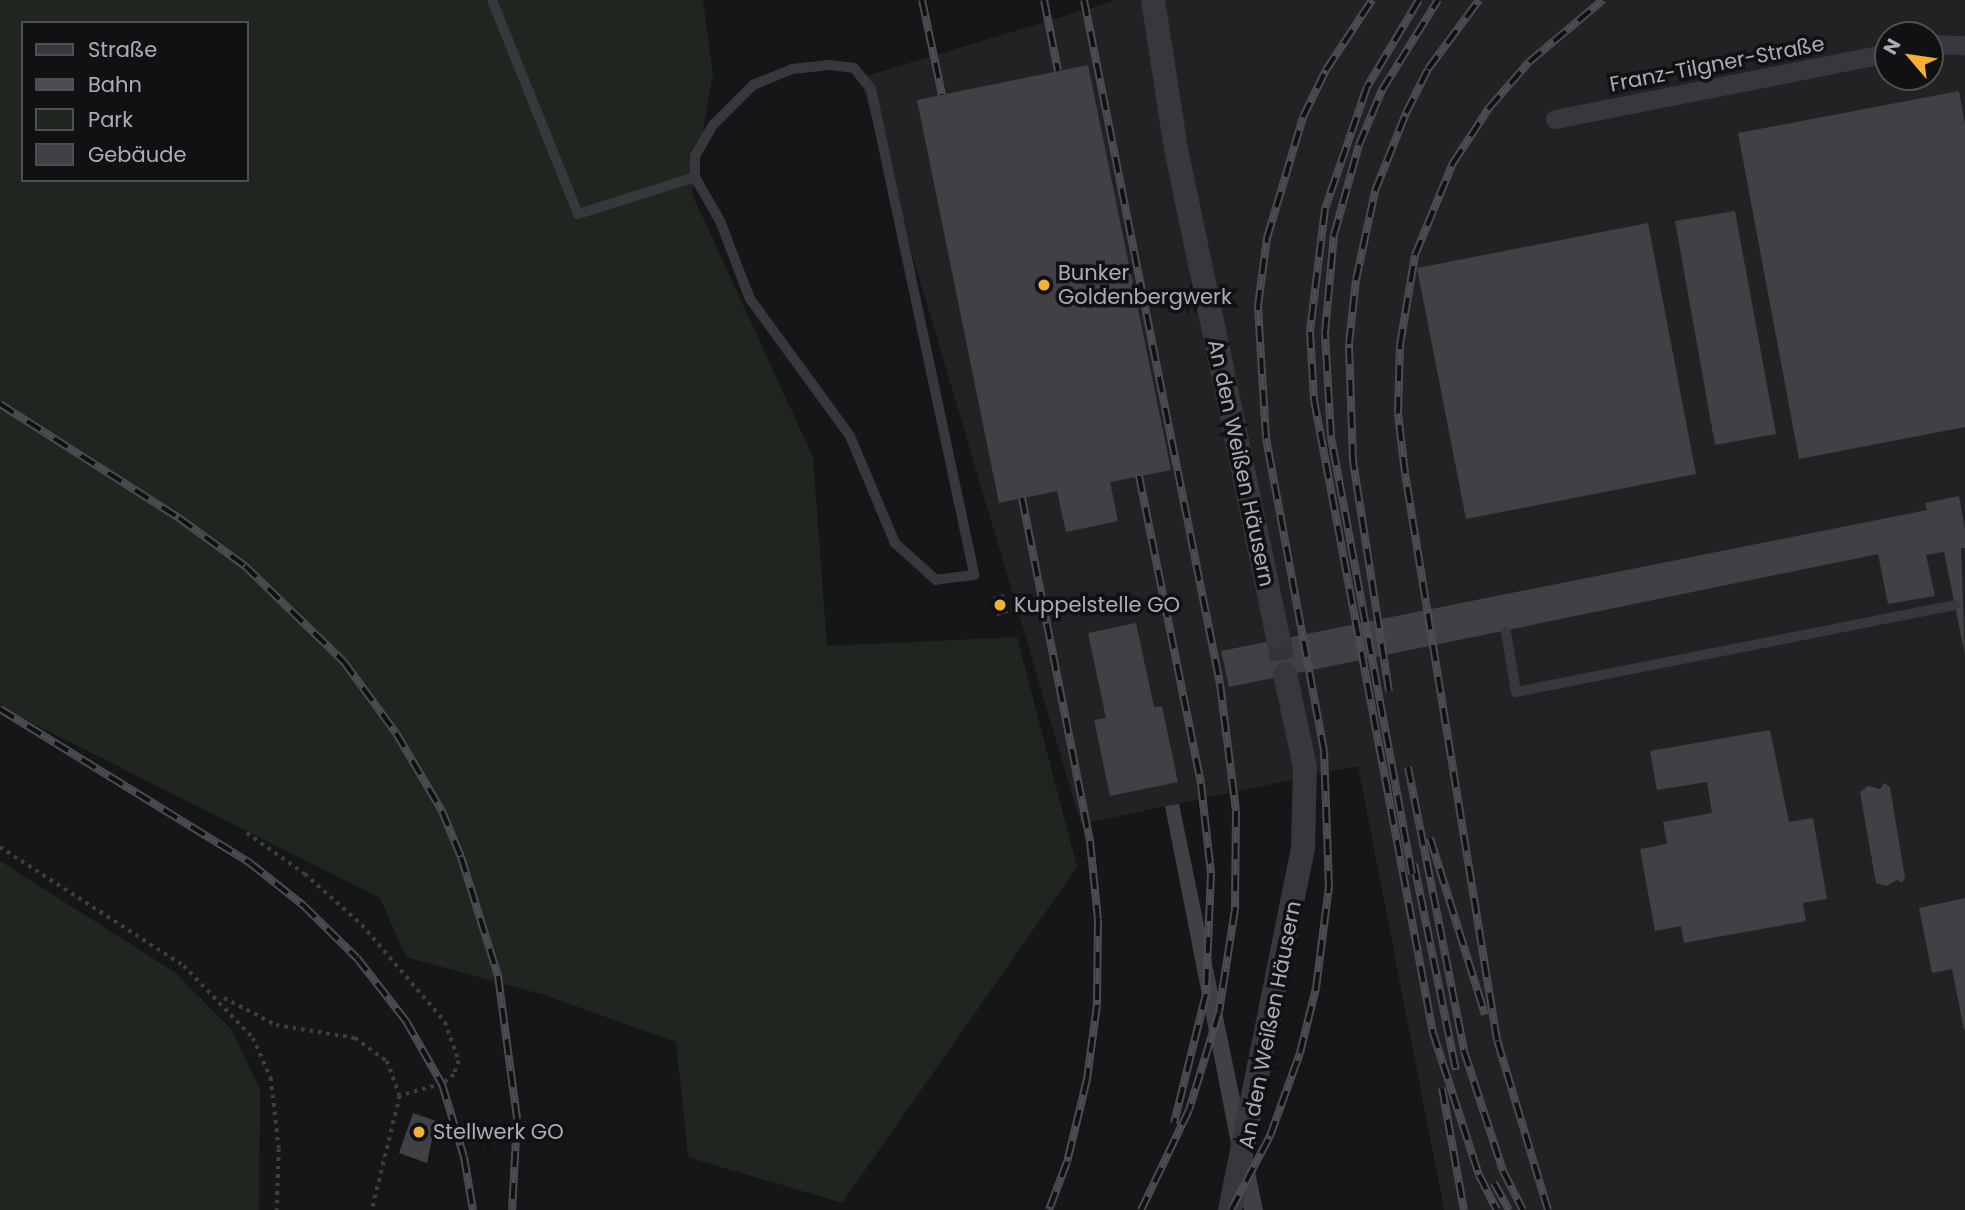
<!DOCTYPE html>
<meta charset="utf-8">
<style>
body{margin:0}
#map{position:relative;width:1965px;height:1210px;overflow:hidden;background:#161618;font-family:Poppins,sans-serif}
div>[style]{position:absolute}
.built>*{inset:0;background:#222225}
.green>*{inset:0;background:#1e261f}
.building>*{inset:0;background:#404145}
.tertiary-tunnel>*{height:24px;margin-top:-12px;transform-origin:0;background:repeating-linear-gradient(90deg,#333438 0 24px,transparent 0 36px)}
.path>*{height:3.5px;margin-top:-1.75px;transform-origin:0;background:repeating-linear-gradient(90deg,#3d3f44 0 3.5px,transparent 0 8.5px)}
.service>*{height:10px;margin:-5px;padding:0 5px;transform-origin:5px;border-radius:5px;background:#37383d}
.minor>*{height:19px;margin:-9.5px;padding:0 9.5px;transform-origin:9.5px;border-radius:9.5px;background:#37383d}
.tertiary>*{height:24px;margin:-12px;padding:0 12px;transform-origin:12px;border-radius:12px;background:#37383d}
.rail>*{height:8px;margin-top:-4px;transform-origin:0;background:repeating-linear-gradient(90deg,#111113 0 16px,#4a4c52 0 32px);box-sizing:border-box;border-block:2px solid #4a4c52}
.dots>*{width:19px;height:19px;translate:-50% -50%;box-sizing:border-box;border:4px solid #111113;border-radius:50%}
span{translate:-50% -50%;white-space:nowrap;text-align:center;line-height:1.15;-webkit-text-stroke:7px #111113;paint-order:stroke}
.street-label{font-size:21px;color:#a8adb8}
.poi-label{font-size:21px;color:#a8adb8}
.left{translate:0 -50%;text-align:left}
.legend{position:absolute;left:21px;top:21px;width:228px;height:161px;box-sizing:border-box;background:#111113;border:2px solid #4d4f55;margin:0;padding:9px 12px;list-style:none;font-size:21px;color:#a8adb8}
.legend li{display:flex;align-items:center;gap:14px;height:35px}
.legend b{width:35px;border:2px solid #4d4f55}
.north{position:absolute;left:1874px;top:21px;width:70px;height:70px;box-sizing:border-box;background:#111113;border:2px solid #4d4f55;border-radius:50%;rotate:299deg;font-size:19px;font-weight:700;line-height:28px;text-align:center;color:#a8adb8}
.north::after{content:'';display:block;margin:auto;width:24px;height:32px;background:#f2b134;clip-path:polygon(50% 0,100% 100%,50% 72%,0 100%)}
</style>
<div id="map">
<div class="built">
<div style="clip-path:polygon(evenodd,1117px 0,1965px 0,1965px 1210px,1444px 1210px,1358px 766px,1081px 824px,860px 78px,1117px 0,1888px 35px,1930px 35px,1930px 77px,1888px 77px,1888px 35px)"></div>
</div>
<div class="green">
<div style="clip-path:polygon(evenodd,0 0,703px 0,713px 74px,692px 194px,813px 457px,827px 646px,1017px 637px,1077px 867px,842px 1203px,688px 1157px,676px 1042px,544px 995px,406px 957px,380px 898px,0 707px,0 0,23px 23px,247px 23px,247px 180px,23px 180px,23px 23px)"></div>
<div style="clip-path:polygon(0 861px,176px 973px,232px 1030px,260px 1090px,259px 1210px,0 1210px)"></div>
</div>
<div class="building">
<div style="clip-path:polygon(1088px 65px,1171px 470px,1110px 482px,1118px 521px,1066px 532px,1057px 491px,999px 503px,917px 100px)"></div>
<div style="clip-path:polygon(1959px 91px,1965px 124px,1965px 427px,1799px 459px,1738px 133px)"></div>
<div style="clip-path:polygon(1735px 211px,1776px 434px,1715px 445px,1675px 221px)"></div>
<div style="clip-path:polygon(1648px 223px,1696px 474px,1466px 519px,1417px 268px)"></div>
<div style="clip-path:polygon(1959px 496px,1965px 529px,1965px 548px,1961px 548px,1965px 655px,1944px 552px,1926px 555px,1935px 596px,1888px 604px,1878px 554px,1229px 687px,1221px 651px,1927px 510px,1925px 503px)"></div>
<div style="clip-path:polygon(1004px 594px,1008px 613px,997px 616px,993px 597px)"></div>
<div style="clip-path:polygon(1136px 623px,1154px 707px,1162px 706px,1178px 782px,1110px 796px,1094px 720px,1106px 718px,1088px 633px)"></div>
<div style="clip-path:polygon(1770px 730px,1789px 822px,1813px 818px,1827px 899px,1803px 903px,1806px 921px,1684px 943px,1681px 926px,1655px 931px,1640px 849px,1667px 844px,1663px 822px,1712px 813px,1707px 782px,1657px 790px,1650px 751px)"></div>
<div style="clip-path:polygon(1884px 783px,1890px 787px,1905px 878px,1902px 883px,1897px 880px,1886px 886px,1876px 883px,1860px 792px,1868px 786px,1880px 789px)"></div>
<div style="clip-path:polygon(1179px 804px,1263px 1210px,1244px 1210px,1165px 806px)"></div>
<div style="clip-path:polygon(1965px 898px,1965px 1030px,1964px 1030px,1952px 969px,1932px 973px,1919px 908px)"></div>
<div style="clip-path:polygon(413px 1113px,436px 1121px,427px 1163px,399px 1153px)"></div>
</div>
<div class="tertiary-tunnel">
<div style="left:1278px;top:636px;width:39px;rotate:80deg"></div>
</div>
<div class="path">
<div style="left:247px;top:833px;width:71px;rotate:35.3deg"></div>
<div style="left:305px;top:874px;width:76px;rotate:41.8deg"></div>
<div style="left:362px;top:925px;width:128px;rotate:49.4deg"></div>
<div style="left:445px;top:1022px;width:41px;rotate:70.3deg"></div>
<div style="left:459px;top:1061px;width:15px;rotate:110deg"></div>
<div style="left:454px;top:1075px;width:15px;rotate:143deg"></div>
<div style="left:442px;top:1084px;width:44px;rotate:164.1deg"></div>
<div style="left:0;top:847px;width:219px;rotate:32.9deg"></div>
<div style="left:184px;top:966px;width:100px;rotate:46.2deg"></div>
<div style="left:253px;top:1038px;width:44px;rotate:65.8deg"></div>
<div style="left:271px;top:1078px;width:71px;rotate:83.6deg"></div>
<div style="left:279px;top:1149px;width:61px;rotate:91.9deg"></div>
<div style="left:224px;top:998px;width:59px;rotate:27.4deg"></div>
<div style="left:276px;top:1025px;width:80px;rotate:9.3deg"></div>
<div style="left:355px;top:1038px;width:39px;rotate:36deg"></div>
<div style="left:387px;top:1061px;width:37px;rotate:70deg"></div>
<div style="left:400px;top:1096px;width:117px;rotate:103.8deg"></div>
</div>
<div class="service">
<div style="left:492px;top:0;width:231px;rotate:68.1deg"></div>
<div style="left:578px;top:214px;width:123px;rotate:-17.5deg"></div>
<div style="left:830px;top:65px;width:24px;rotate:7deg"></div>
<div style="left:854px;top:68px;width:27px;rotate:51deg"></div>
<div style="left:871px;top:89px;width:497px;rotate:78deg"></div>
<div style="left:974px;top:575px;width:38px;rotate:173deg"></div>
<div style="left:936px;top:580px;width:55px;rotate:-137.9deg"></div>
<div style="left:895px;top:543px;width:116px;rotate:-112.8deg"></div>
<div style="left:850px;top:436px;width:170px;rotate:-126.1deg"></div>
<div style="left:750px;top:299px;width:84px;rotate:-111deg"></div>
<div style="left:720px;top:221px;width:51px;rotate:-119.6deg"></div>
<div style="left:695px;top:177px;width:21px;rotate:-90deg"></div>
<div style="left:695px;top:156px;width:36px;rotate:-60deg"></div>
<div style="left:713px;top:125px;width:57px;rotate:-45deg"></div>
<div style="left:753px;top:85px;width:42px;rotate:-22.3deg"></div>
<div style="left:792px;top:69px;width:38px;rotate:-6deg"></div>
<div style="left:1506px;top:632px;width:61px;rotate:80.5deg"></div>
<div style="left:1516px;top:692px;width:447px;rotate:-11.2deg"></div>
</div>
<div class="minor">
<div style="left:1930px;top:44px;width:35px;rotate:2deg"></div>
<div style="left:1555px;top:119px;width:339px;rotate:-11.2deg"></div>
</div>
<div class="tertiary">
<div style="left:1153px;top:0;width:151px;rotate:81.2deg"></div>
<div style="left:1176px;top:149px;width:498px;rotate:78.2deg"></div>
<div style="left:1230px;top:1210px;width:370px;rotate:-78.6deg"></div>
<div style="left:1303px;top:847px;width:80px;rotate:-88.6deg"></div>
<div style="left:1305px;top:767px;width:95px;rotate:-102.1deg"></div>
</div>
<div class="rail">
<div style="left:922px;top:0;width:97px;rotate:78.1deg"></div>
<div style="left:1044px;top:0;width:72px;rotate:78.8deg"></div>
<div style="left:1084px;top:0;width:697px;rotate:78.75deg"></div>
<div style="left:1220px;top:684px;width:128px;rotate:82.8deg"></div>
<div style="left:1236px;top:811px;width:98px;rotate:90.6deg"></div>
<div style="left:1235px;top:909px;width:104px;rotate:98.8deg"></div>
<div style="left:1219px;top:1012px;width:102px;rotate:107deg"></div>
<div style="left:1189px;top:1110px;width:111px;rotate:115.6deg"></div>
<div style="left:1419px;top:0;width:101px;rotate:120.9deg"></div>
<div style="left:1367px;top:87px;width:129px;rotate:109deg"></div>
<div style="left:1325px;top:209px;width:124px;rotate:97deg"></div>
<div style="left:1310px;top:332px;width:68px;rotate:86.6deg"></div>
<div style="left:1314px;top:400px;width:644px;rotate:79.35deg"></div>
<div style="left:1433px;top:1033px;width:149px;rotate:72.1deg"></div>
<div style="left:1479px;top:1175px;width:39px;rotate:63deg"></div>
<div style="left:0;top:404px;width:212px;rotate:32.5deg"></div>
<div style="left:179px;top:518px;width:82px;rotate:36deg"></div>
<div style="left:245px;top:566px;width:138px;rotate:44.1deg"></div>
<div style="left:344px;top:662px;width:88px;rotate:53.8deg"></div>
<div style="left:396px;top:733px;width:91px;rotate:59.5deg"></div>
<div style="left:442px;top:811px;width:50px;rotate:67.6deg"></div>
<div style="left:461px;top:857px;width:125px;rotate:72.7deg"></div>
<div style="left:498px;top:976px;width:144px;rotate:82.4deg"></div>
<div style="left:517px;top:1119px;width:91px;rotate:93.1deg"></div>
<div style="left:1139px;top:476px;width:314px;rotate:78.6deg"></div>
<div style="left:1201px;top:784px;width:90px;rotate:83.6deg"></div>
<div style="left:1211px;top:873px;width:121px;rotate:92.4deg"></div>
<div style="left:1206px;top:994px;width:133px;rotate:103.9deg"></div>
<div style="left:1022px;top:498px;width:350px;rotate:78.8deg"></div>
<div style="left:1090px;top:841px;width:79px;rotate:84.2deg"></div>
<div style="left:1098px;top:920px;width:85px;rotate:90.7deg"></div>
<div style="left:1097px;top:1005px;width:75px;rotate:97.7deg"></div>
<div style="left:1087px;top:1079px;width:85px;rotate:103.5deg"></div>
<div style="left:1067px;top:1162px;width:51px;rotate:110.6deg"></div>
<div style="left:1389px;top:691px;width:234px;rotate:-98.9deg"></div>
<div style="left:1353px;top:460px;width:116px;rotate:-92deg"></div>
<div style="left:1349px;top:344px;width:64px;rotate:-83.8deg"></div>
<div style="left:1356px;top:280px;width:91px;rotate:-77.9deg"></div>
<div style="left:1375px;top:191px;width:84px;rotate:-68.3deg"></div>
<div style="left:1406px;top:113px;width:49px;rotate:-63.4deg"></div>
<div style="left:1428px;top:69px;width:86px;rotate:-53.5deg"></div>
<div style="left:0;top:709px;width:294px;rotate:31.6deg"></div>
<div style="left:250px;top:863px;width:69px;rotate:38.5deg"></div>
<div style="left:304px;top:906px;width:74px;rotate:44.5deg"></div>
<div style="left:357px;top:958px;width:80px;rotate:52.1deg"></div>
<div style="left:406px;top:1021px;width:73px;rotate:60.3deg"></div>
<div style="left:442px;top:1084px;width:76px;rotate:73.2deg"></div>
<div style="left:464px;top:1157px;width:54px;rotate:80.4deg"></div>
<div style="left:1408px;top:767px;width:289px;rotate:78.8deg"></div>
<div style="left:1464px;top:1051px;width:126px;rotate:72deg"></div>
<div style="left:1503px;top:1171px;width:44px;rotate:62.9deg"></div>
<div style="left:1430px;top:838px;width:185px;rotate:72.7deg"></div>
<div style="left:1414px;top:864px;width:210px;rotate:78.5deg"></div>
<div style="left:1412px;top:874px;width:446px;rotate:-100.5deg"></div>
<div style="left:1331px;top:435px;width:102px;rotate:-93.4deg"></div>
<div style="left:1325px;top:333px;width:98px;rotate:-84.8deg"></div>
<div style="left:1334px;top:235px;width:93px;rotate:-74.5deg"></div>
<div style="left:1359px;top:145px;width:60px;rotate:-67.3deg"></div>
<div style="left:1382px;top:90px;width:106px;rotate:-58.1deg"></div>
<div style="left:1442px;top:1088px;width:124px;rotate:79.8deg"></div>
<div style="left:1494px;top:1183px;width:31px;rotate:61deg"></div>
<div style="left:1231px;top:1210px;width:84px;rotate:-62.2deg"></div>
<div style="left:1270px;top:1136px;width:88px;rotate:-70.1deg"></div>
<div style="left:1300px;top:1053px;width:67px;rotate:-76.2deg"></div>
<div style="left:1316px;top:988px;width:102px;rotate:-82.7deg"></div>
<div style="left:1329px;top:887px;width:136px;rotate:-92.1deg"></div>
<div style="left:1324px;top:751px;width:318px;rotate:-100.5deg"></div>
<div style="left:1266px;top:438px;width:132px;rotate:-93.5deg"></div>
<div style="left:1258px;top:306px;width:69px;rotate:-82.5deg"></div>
<div style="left:1267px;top:238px;width:126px;rotate:-73.4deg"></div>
<div style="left:1303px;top:117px;width:52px;rotate:-63.9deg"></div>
<div style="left:1326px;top:70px;width:84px;rotate:-56.7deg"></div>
<div style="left:1548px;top:1210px;width:177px;rotate:-106.7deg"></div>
<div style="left:1497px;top:1040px;width:574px;rotate:-99.22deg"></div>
<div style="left:1405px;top:473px;width:60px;rotate:-96.7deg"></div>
<div style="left:1398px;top:413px;width:68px;rotate:-88.3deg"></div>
<div style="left:1400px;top:345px;width:91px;rotate:-80.5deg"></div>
<div style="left:1415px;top:255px;width:100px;rotate:-67.6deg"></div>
<div style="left:1453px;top:163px;width:66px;rotate:-56.8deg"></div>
<div style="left:1489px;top:108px;width:61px;rotate:-49deg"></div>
<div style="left:1529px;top:62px;width:97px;rotate:-40deg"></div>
</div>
<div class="dots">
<div style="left:1044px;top:285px;background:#f2b134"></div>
<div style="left:1000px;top:605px;background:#f2b134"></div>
<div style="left:419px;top:1132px;background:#f2b134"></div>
</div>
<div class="street-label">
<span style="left:1717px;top:64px;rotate:-11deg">Franz-Tilgner-Straße</span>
<span style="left:1241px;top:463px;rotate:78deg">An den Weißen Häusern</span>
<span style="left:1270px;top:1025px;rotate:-79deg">An den Weißen Häusern</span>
</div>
<div class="poi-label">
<span class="left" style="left:1058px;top:285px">Bunker<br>Goldenbergwerk</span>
<span class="left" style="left:1014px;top:605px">Kuppelstelle GO</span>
<span class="left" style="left:433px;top:1132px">Stellwerk GO</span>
</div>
<ul class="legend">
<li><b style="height:9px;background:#37383d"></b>Straße</li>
<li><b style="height:9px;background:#4a4c52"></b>Bahn</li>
<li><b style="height:19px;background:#1e261f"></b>Park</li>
<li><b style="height:19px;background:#404145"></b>Gebäude</li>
</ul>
<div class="north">N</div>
</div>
